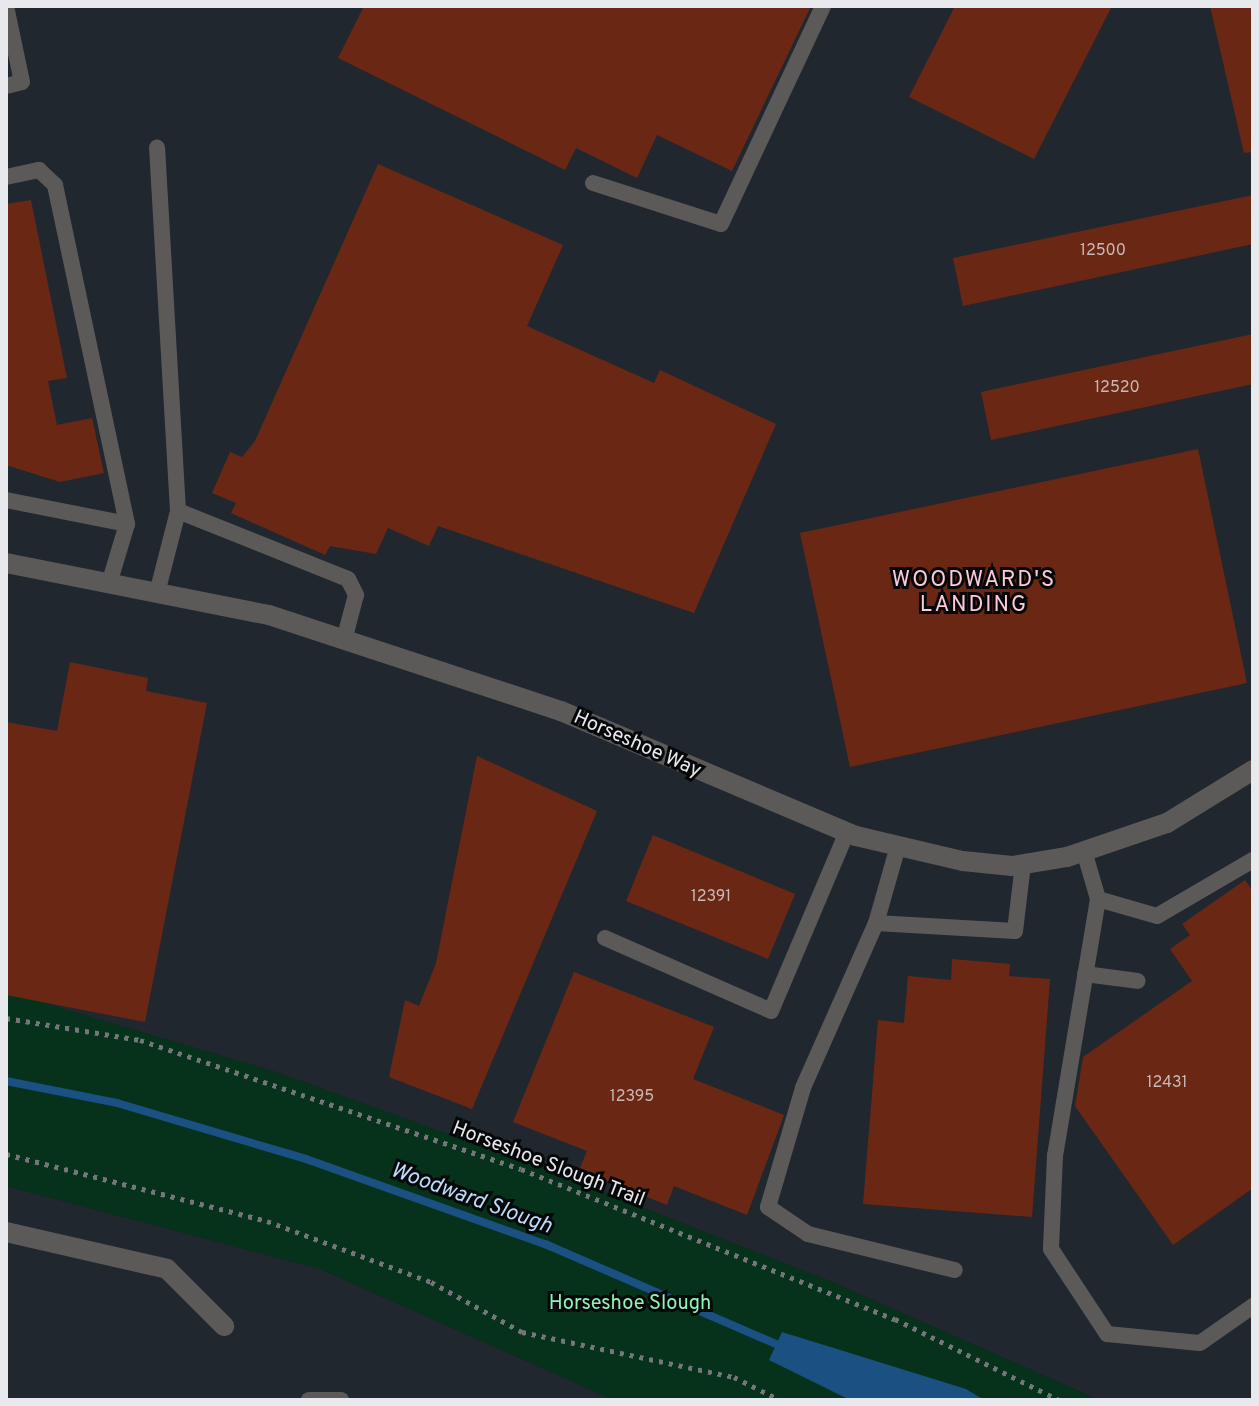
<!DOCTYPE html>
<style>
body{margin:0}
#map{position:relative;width:1259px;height:1406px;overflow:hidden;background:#1a1d21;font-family:Overpass,sans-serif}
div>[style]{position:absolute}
.built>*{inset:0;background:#20272f}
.green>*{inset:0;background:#06321b}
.water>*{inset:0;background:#1b5082}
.stream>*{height:8px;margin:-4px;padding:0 4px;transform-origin:4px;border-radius:4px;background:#1b5082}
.building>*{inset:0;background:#6a2814}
.path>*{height:5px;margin-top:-2.5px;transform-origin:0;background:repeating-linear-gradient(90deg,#74767a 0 4px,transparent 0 10px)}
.service>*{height:16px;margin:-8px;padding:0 8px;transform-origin:8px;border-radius:8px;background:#5c5a59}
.minor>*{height:20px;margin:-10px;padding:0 10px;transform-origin:10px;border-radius:10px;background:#5c5a59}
span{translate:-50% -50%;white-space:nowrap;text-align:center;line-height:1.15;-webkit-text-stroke:6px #060709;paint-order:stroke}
.number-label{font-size:16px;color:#c8b9b6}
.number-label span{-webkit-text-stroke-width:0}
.street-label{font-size:20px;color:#e7e9ec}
.park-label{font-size:20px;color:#8ff5b6}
.neighbourhood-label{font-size:22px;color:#fccad9;letter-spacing:2px}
.water-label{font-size:22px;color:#bddaf8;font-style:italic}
.frame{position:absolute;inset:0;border:8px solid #e7e9ec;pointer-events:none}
</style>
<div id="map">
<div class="built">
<div style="clip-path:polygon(6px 6px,1253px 6px,1253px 1400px,1099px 1400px,832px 1282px,542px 1168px,276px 1072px,6px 992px)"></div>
<div style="clip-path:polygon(6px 1186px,320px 1269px,614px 1400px,6px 1400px)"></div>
</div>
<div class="green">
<div style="clip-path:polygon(6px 992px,276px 1072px,542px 1168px,832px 1282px,1099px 1400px,614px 1400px,320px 1269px,6px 1186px)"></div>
</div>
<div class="water">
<div style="clip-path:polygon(782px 1332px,966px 1389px,984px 1400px,850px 1400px,769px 1360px)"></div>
</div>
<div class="stream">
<div style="left:6px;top:1081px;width:113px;rotate:11.2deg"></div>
<div style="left:117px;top:1103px;width:197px;rotate:16.5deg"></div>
<div style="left:306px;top:1159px;width:254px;rotate:19.6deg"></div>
<div style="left:545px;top:1244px;width:259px;rotate:23.4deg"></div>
</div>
<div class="building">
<div style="clip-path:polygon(364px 6px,811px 6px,732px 171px,657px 135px,637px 178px,576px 148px,565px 170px,338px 58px)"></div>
<div style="clip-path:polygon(955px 6px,1112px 6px,1034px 159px,909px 97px)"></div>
<div style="clip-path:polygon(1210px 6px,1253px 6px,1253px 152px,1244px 153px)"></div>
<div style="clip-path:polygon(378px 164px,563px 245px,527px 326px,654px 383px,660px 370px,776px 424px,694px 613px,438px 526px,429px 546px,388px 528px,376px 554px,330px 546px,325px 555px,231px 513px,236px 503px,212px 493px,230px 452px,242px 457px,255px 441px)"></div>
<div style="clip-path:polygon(1253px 195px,1253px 244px,963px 306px,953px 258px)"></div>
<div style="clip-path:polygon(31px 200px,67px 378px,48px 381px,57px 425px,92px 418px,104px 473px,60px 482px,6px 465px,6px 204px)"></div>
<div style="clip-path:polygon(1253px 334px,1253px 384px,991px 440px,981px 392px)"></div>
<div style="clip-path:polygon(1198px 449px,1247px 683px,850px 767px,800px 533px)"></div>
<div style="clip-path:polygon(70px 662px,148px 678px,146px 691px,207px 703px,145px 1022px,6px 995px,6px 722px,57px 731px)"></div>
<div style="clip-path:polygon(477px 756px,597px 811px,472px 1109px,389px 1077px,405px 1000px,419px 1006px,436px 963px)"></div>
<div style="clip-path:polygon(653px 835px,795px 894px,768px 959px,626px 901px)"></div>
<div style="clip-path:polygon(1245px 880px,1253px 891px,1253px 1188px,1173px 1245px,1075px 1106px,1083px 1057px,1192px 981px,1170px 949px,1190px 935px,1182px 924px)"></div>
<div style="clip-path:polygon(952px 959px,1010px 964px,1009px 976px,1050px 979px,1032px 1217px,863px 1204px,878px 1020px,904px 1023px,908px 976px,951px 980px)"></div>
<div style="clip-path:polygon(574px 972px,714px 1027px,693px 1079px,784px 1115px,747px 1215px,674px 1186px,667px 1205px,579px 1170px,587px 1151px,513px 1122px)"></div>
</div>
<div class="path">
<div style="left:6px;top:1018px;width:136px;rotate:9.3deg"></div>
<div style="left:140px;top:1040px;width:402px;rotate:18.7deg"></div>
<div style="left:521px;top:1169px;width:403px;rotate:21.9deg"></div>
<div style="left:895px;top:1319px;width:183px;rotate:26.3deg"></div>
<div style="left:6px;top:1154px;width:269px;rotate:14.4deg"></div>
<div style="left:267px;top:1221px;width:175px;rotate:20.4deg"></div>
<div style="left:431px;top:1282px;width:104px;rotate:28.8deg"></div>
<div style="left:522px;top:1332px;width:217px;rotate:12deg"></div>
<div style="left:734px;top:1377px;width:51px;rotate:26.6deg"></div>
</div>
<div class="service">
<div style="left:6px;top:86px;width:16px;rotate:-14deg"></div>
<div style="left:22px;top:82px;width:78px;rotate:-101.9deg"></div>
<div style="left:6px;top:177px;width:34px;rotate:-12deg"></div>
<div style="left:39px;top:170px;width:22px;rotate:43deg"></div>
<div style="left:55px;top:185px;width:347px;rotate:78deg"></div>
<div style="left:127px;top:524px;width:63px;rotate:106.7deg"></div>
<div style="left:593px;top:183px;width:134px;rotate:17.8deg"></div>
<div style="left:721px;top:224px;width:241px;rotate:-64.9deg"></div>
<div style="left:6px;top:500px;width:123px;rotate:11.2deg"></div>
<div style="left:178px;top:511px;width:183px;rotate:21.8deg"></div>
<div style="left:348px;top:579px;width:18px;rotate:63deg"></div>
<div style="left:356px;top:595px;width:47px;rotate:104.9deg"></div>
<div style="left:157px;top:593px;width:85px;rotate:-75.6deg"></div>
<div style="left:178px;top:511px;width:364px;rotate:-93.3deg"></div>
<div style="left:898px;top:846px;width:80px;rotate:105.9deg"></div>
<div style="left:876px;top:923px;width:139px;rotate:3.3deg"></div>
<div style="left:1015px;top:931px;width:67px;rotate:-83.2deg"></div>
<div style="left:1084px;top:851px;width:50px;rotate:73.7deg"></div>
<div style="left:1098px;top:899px;width:61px;rotate:16.1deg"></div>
<div style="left:1157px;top:916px;width:111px;rotate:-30.3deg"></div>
<div style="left:1098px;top:899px;width:261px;rotate:99.5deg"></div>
<div style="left:1055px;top:1156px;width:93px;rotate:92.5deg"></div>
<div style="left:1051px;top:1249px;width:102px;rotate:56.6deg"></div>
<div style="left:1107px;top:1334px;width:93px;rotate:5.5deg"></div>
<div style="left:1200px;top:1343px;width:65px;rotate:-34.9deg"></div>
<div style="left:876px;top:923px;width:180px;rotate:113.9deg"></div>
<div style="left:803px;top:1088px;width:124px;rotate:106.4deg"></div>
<div style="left:768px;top:1207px;width:48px;rotate:34deg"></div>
<div style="left:808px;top:1234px;width:151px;rotate:13.8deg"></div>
<div style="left:605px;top:938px;width:181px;rotate:23.7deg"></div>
<div style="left:771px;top:1011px;width:194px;rotate:-67deg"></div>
<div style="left:1085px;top:974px;width:53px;rotate:7.5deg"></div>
<div style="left:309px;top:1400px;width:32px"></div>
</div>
<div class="minor">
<div style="left:6px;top:563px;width:268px;rotate:11.2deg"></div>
<div style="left:269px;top:615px;width:307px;rotate:18.2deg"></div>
<div style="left:561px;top:711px;width:320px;rotate:23deg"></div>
<div style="left:856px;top:836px;width:110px;rotate:13.2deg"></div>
<div style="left:963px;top:861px;width:49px;rotate:5.8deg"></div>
<div style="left:1012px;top:866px;width:56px;rotate:-9.3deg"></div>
<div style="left:1067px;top:857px;width:106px;rotate:-18.8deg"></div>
<div style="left:1167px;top:823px;width:101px;rotate:-31.6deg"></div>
<div style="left:6px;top:1232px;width:165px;rotate:12.9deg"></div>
<div style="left:167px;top:1269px;width:81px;rotate:45deg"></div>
</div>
<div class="number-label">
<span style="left:1103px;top:251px">12500</span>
<span style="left:1117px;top:388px">12520</span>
<span style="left:711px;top:897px">12391</span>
<span style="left:1167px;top:1083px">12431</span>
<span style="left:632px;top:1097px">12395</span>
</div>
<div class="street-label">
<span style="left:637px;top:745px;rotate:24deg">Horseshoe Way</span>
<span style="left:548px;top:1165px;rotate:21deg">Horseshoe Slough Trail</span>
</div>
<div class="park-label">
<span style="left:630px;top:1304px">Horseshoe Slough</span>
</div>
<div class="neighbourhood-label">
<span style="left:974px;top:593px">WOODWARD'S<br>LANDING</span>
</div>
<div class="water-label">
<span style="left:471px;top:1199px;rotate:20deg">Woodward Slough</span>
</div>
<div class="frame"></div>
</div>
